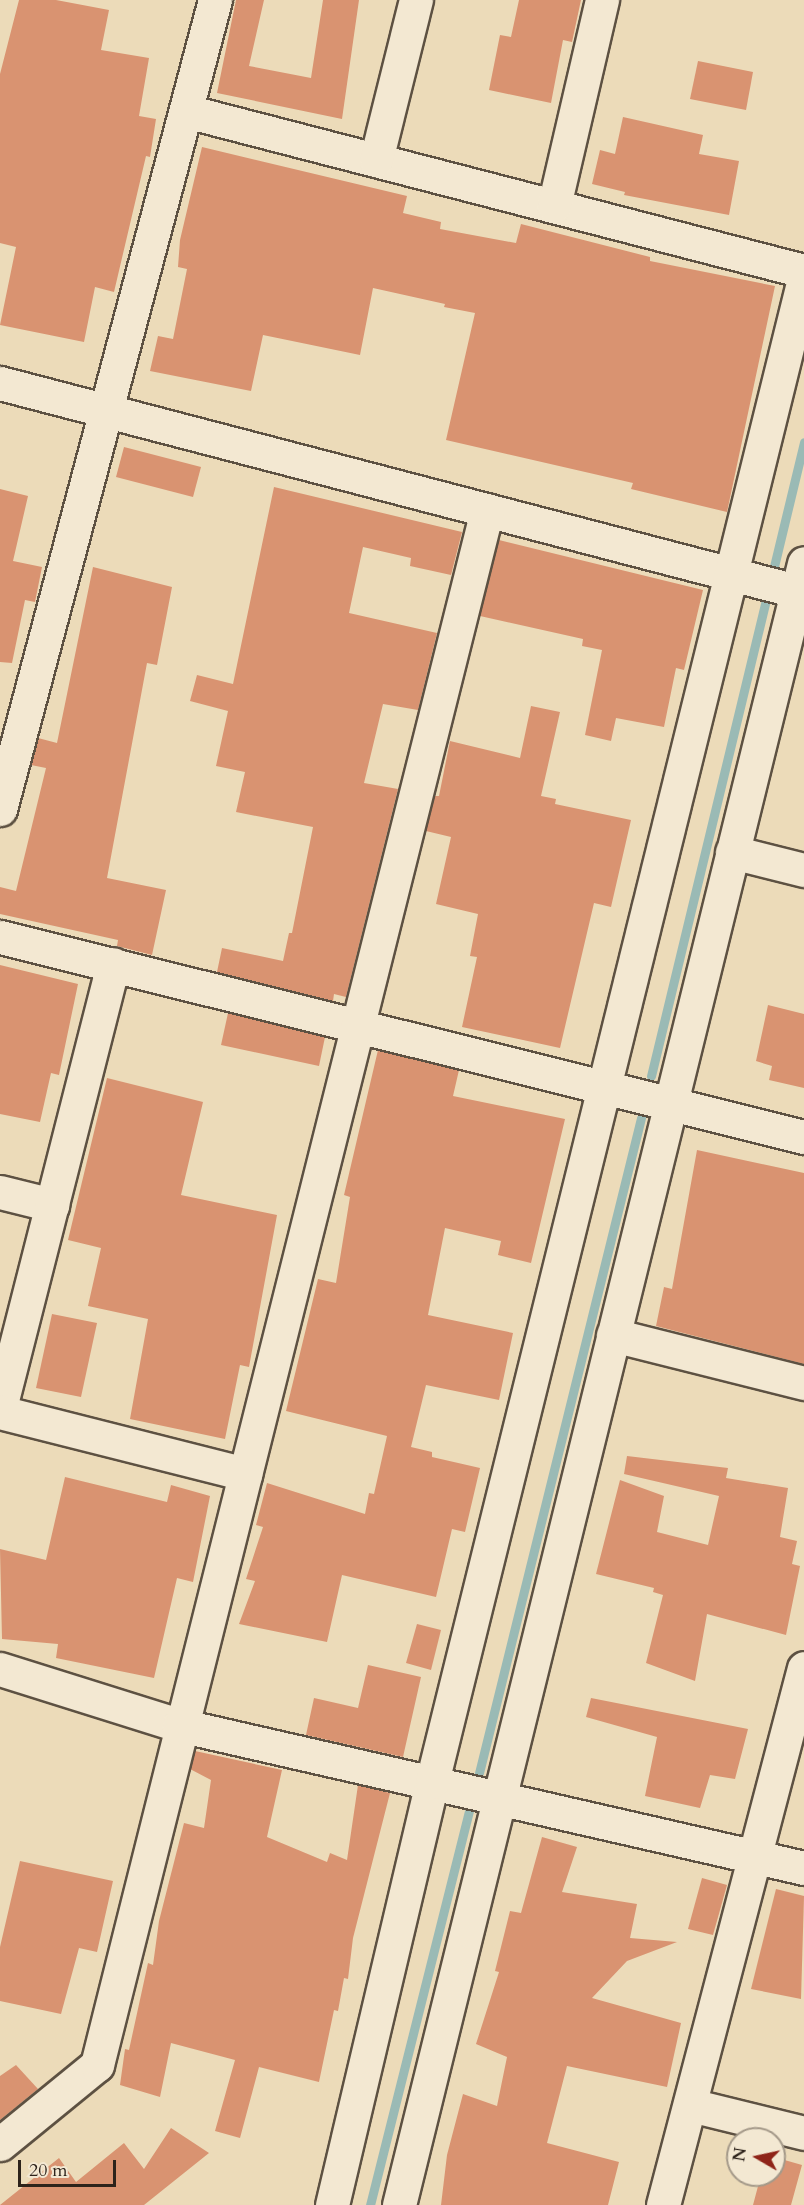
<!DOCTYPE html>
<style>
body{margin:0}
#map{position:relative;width:804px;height:2205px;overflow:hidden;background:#ecdbb9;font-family:Cardo,serif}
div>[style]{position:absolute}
.stream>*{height:9px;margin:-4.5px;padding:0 4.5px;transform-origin:4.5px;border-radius:4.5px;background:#9abab5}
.building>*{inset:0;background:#d99371}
.roads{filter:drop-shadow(2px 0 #5d5142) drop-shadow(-2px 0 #5d5142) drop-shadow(0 2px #5d5142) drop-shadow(0 -2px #5d5142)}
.minor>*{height:33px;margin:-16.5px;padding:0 16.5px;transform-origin:16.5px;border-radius:16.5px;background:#f3e8d2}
span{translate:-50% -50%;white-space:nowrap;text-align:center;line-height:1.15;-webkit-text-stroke:4.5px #f3e8d2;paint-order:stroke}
.north{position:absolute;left:726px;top:2127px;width:60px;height:60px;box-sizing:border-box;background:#f3e8d2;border:2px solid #a49989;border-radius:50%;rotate:279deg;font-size:16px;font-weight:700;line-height:24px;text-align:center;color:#2d231b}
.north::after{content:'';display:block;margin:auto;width:21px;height:27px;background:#8f2418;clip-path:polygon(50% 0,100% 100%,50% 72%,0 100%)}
.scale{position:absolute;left:18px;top:2160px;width:98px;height:27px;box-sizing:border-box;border:3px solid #2d231b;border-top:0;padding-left:8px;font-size:18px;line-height:21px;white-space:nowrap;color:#2d231b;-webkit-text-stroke:4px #f3e8d2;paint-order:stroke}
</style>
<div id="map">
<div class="stream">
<div style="left:651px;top:1076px;width:652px;rotate:-76.43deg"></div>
<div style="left:479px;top:1773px;width:675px;rotate:-76.11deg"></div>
<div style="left:370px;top:2205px;width:406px;rotate:-75.9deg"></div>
</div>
<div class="building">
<div style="clip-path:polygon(19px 0,56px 0,109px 10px,101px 50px,149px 58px,139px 116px,156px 119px,150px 157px,146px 156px,114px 292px,95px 287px,84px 342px,0 325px,16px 247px,0 243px,0 74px)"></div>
<div style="clip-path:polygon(236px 0,264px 0,249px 66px,311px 78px,323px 0,359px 0,342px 119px,217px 93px)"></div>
<div style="clip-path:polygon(519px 0,581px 0,572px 42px,563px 40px,551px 103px,489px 90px,500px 35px,511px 37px)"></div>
<div style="clip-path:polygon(698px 61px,753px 72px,746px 110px,690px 99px)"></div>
<div style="clip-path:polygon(623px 117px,703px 135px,699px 154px,739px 161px,729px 215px,624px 195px,625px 192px,592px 184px,600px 150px,615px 154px)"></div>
<div style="clip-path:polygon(202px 147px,407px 196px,403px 213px,441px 222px,440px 229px,516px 243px,521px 224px,650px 257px,650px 261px,775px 286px,727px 512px,631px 489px,633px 483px,446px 440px,475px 313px,444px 307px,445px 304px,373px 288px,360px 355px,263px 335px,251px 391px,150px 371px,158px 336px,173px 339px,187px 269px,178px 267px,180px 240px)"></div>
<div style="clip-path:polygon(124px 447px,201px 467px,193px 497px,116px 477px)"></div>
<div style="clip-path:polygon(274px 487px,462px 532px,451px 575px,410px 566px,411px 558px,363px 547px,349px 613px,437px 633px,418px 710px,383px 704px,364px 783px,398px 789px,346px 997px,334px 994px,333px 1001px,217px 972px,222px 948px,283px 961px,289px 933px,292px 933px,313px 827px,236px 812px,245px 772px,216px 766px,228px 711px,190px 701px,197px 675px,233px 684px)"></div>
<div style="clip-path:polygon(0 489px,28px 496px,13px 561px,42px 567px,35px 602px,25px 600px,12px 663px,0 662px)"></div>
<div style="clip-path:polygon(499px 540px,703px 590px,684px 670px,676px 668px,664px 727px,616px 718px,611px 741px,585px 735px,602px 650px,582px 646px,583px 639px,480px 616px)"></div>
<div style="clip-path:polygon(93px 567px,172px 587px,157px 665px,147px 663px,107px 878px,166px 890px,152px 955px,117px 946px,118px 940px,0 914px,0 887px,16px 891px,46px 768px,31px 765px,38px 738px,57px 743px)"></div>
<div style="clip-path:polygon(531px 706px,560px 712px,541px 796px,556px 799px,555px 804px,631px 820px,611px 907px,594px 903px,560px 1048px,462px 1027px,477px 957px,470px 956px,478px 914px,436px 904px,451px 837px,426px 831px,435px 796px,439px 796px,450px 741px,520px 758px)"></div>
<div style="clip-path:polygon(0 965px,78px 984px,59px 1075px,51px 1073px,40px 1122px,0 1114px)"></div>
<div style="clip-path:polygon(768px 1005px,804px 1014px,804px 1088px,769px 1080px,772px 1066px,756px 1061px)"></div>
<div style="clip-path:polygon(228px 1013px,325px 1037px,319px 1066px,221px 1045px)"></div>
<div style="clip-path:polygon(378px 1050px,459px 1070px,453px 1096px,565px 1119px,531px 1263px,498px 1255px,501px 1241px,445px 1228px,428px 1315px,513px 1333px,499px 1400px,426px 1385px,411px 1447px,432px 1452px,432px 1457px,480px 1468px,465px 1532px,452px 1529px,436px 1597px,342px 1575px,327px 1642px,239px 1624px,255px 1581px,246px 1579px,263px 1527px,256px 1525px,267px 1483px,365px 1514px,369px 1493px,374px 1494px,387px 1436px,286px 1411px,318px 1279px,336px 1283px,350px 1197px,344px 1195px)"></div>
<div style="clip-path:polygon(107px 1078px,203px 1102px,181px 1195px,277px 1215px,249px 1367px,240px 1365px,225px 1439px,130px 1419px,148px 1319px,88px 1306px,101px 1248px,68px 1240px)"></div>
<div style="clip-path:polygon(697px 1150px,804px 1173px,804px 1364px,656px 1326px,664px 1287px,672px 1289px)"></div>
<div style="clip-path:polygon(52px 1314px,97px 1323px,81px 1397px,36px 1388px)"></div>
<div style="clip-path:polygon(627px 1456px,728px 1468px,726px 1478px,788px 1488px,780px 1537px,797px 1541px,792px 1564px,800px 1566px,786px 1635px,707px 1614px,695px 1681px,646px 1663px,663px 1595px,653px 1592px,654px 1588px,596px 1574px,620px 1480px,664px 1496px,657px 1532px,708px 1545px,719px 1496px,624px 1474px)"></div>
<div style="clip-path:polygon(65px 1477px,167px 1502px,171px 1485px,210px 1496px,193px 1582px,177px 1578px,154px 1678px,56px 1658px,58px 1644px,2px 1639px,0 1549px,46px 1560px)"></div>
<div style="clip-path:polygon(417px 1624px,441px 1630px,431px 1670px,406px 1663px)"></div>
<div style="clip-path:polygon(368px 1665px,421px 1677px,403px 1757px,306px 1735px,314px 1698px,358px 1708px)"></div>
<div style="clip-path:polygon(591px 1698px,748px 1729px,735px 1779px,710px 1775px,700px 1808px,645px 1796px,657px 1737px,586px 1717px)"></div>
<div style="clip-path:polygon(195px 1751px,282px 1770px,267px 1837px,327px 1862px,330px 1853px,347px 1860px,358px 1785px,390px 1793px,353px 1938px,348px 1979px,344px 1978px,338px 2011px,334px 2010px,319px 2082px,259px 2067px,240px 2138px,215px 2131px,235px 2060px,171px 2043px,160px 2097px,120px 2085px,125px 2049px,129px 2050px,148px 1963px,153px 1965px,159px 1921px,184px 1823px,204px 1828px,211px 1780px,190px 1769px)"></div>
<div style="clip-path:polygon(542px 1837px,577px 1847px,562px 1892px,637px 1904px,630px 1938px,677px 1942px,627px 1961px,592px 1998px,681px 2023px,667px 2087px,567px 2066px,547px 2143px,619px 2162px,608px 2205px,441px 2205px,447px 2155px,463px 2094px,497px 2106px,507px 2057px,476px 2044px,499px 1972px,495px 1971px,510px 1911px,521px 1913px)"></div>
<div style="clip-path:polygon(20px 1861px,113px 1881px,97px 1952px,79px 1948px,61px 2014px,0 2001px,0 1947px)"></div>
<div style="clip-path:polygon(702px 1878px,727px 1885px,713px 1935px,688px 1929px)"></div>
<div style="clip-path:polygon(776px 1889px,804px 1896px,801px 1999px,751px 1989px)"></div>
<div style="clip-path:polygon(16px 2065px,38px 2089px,0 2120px,0 2076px)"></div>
<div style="clip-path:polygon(171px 2128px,209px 2153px,144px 2205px,0 2205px,59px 2158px,76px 2182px,124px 2143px,144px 2169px)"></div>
<div style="clip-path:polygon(774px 2157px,802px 2165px,791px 2205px,753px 2205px,761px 2175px,774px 2175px)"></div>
</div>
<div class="roads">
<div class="minor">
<div style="left:186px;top:111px;width:638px;rotate:14.52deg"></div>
<div style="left:376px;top:160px;width:165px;rotate:-76deg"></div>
<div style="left:554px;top:206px;width:212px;rotate:-76.9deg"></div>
<div style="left:0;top:383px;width:831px;rotate:14.64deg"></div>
<div style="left:0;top:809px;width:837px;rotate:-75.12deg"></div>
<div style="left:732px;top:852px;width:74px;rotate:14deg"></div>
<div style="left:0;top:937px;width:829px;rotate:13.97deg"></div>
<div style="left:0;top:1192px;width:54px;rotate:14deg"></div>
<div style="left:613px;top:1335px;width:197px;rotate:14.1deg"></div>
<div style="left:0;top:1408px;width:458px;rotate:-75.7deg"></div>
<div style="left:0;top:1412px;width:253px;rotate:14.2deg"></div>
<div style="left:0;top:1669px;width:188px;rotate:17.4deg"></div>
<div style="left:179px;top:1725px;width:641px;rotate:12.89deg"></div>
<div style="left:690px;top:2105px;width:117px;rotate:13.8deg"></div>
<div style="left:0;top:2144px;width:125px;rotate:-39.2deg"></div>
<div style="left:97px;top:2065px;width:1603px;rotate:-75.92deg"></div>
<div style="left:332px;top:2205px;width:435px;rotate:-76.7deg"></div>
<div style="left:432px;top:1782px;width:1548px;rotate:-76.1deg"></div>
<div style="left:399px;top:2205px;width:1691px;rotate:-76.14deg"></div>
<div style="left:663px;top:2205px;width:555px;rotate:-75.29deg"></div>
</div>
</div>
<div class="north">N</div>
<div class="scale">20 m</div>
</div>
